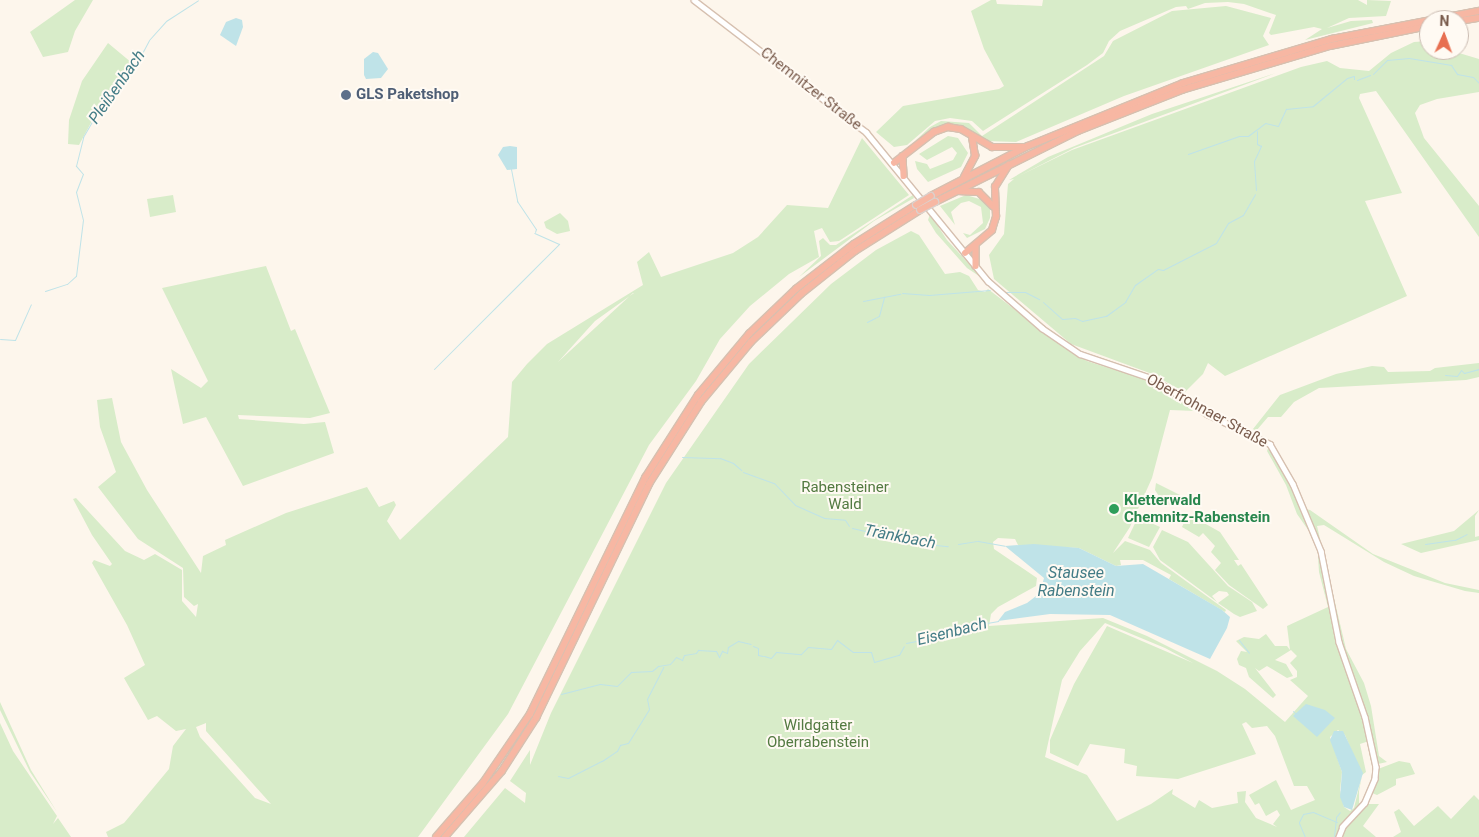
<!DOCTYPE html>
<meta charset="utf-8">
<style>
body{margin:0}
#map{position:relative;width:1479px;height:837px;overflow:hidden;background:#fdf6ec;font-family:Roboto,sans-serif}
div>[style]{position:absolute}
.green>*{inset:0;background:#d8ecc9}
.water>*{inset:0;background:#bfe3e8}
.stream>*{height:1px;margin:-0.5px;padding:0 0.5px;transform-origin:0.5px;border-radius:0.5px;background:#bfe3e8}
.roads{filter:drop-shadow(1px 0 #d6c0b0) drop-shadow(-1px 0 #d6c0b0) drop-shadow(0 1px #d6c0b0) drop-shadow(0 -1px #d6c0b0)}
.secondary>*{height:4.5px;margin:-2.25px;padding:0 2.25px;transform-origin:2.25px;border-radius:2.25px;background:#fff}
.motorway>*{height:5.5px;margin:-2.75px;padding:0 2.75px;transform-origin:2.75px;border-radius:2.75px;background:#f7b7a3}
.bridges{filter:drop-shadow(1px 0 #dad1cd) drop-shadow(-1px 0 #dad1cd) drop-shadow(0 1px #dad1cd) drop-shadow(0 -1px #dad1cd)}
.motorway-bridge>*{height:5.5px;margin:-2.75px;padding:0 2.75px;transform-origin:2.75px;border-radius:2.75px;background:#f7b7a3}
.dots>*{width:14px;height:14px;translate:-50% -50%;box-sizing:border-box;border:2px solid #fffaf3;border-radius:50%}
span{translate:-50% -50%;white-space:nowrap;text-align:center;line-height:1.15;-webkit-text-stroke:4px #fffaf3;paint-order:stroke}
.street-label{font-size:15px;color:#7a5c4d}
.service-label{font-size:15px;color:#4e5e75;font-weight:700}
.left{translate:0 -50%;text-align:left}
.park-label{font-size:15px;color:#537a41}
.leisure-label{font-size:15px;color:#27864d;font-weight:700}
.water-label{font-size:16px;color:#437c86;font-style:italic}
.north{position:absolute;left:1419px;top:10px;width:50px;height:50px;box-sizing:border-box;background:#fffaf3;border:1px solid #cabbb1;border-radius:50%;rotate:2deg;font-size:14px;font-weight:700;line-height:20px;text-align:center;color:#7a5c4d}
.north::after{content:'';display:block;margin:auto;width:18px;height:22px;background:#e76f51;clip-path:polygon(50% 0,100% 100%,50% 72%,0 100%)}
</style>
<div id="map">
<div class="green">
<div style="clip-path:polygon(75px 0,93px 0,75px 31px,68px 52px,43px 57px,30px 32px)"></div>
<div style="clip-path:polygon(991px 0,996px 0,997px 4px,1042px 6px,1043px 0,1358px 0,1367px 5px,1367px 0,1391px 1px,1386px 16px,1349px 18px,1327px 28px,1351px 21px,1372px 20px,1373px 23px,1305px 40px,1322px 29px,1314px 27px,1271px 35px,1269px 33px,1276px 15px,1244px 4px,1228px 2px,1205px 3px,1188px 9px,1186px 6px,1176px 7px,1120px 31px,1109px 41px,1103px 53px,1087px 65px,983px 131px,972px 121px,950px 118px,935px 121px,907px 145px,894px 147px,876px 132px,903px 106px,999px 89px,1004px 86px,984px 49px,971px 11px)"></div>
<div style="clip-path:polygon(1226px 6px,1271px 18px,1263px 36px,1269px 45px,1124px 96px,1016px 142px,986px 141px,961px 125px,952px 124px,931px 129px,914px 142px,930px 127px,941px 121px,969px 123px,982px 136px,1104px 56px,1113px 41px,1172px 11px)"></div>
<div style="clip-path:polygon(1429px 41px,1429px 50px,1449px 50px,1479px 59px,1479px 92px,1437px 99px,1420px 105px,1415px 113px,1424px 138px,1479px 206px,1479px 237px,1376px 91px,1360px 94px,1359px 98px,1402px 193px,1365px 201px,1407px 296px,1225px 376px,1208px 363px,1203px 374px,1184px 393px,1155px 375px,1071px 344px,994px 279px,989px 255px,1004px 234px,1008px 184px,1014px 179px,1009px 180px,1048px 157px,1152px 114px,1276px 73px,1074px 148px,1019px 176px,1072px 150px,1301px 67px,1327px 61px,1340px 68px,1369px 71px,1391px 53px,1414px 42px)"></div>
<div style="clip-path:polygon(108px 43px,132px 63px,120px 83px,106px 95px,79px 145px,68px 144px,69px 120px,82px 81px)"></div>
<div style="clip-path:polygon(948px 136px,958px 138px,968px 153px,961px 167px,928px 182px,917px 169px,915px 161px,927px 164px,930px 169px,953px 160px,957px 153px,952px 147px,927px 160px,919px 154px)"></div>
<div style="clip-path:polygon(evenodd,862px 138px,909px 195px,839px 241px,830px 242px,822px 228px,814px 231px,819px 257px,789px 274px,750px 306px,720px 339px,696px 381px,649px 445px,508px 714px,418px 837px,108px 837px,106px 832px,124px 823px,169px 769px,173px 746px,186px 729px,176px 731px,157px 716px,148px 720px,124px 678px,145px 665px,127px 625px,92px 563px,94px 560px,110px 566px,112px 564px,92px 535px,73px 499px,76px 498px,125px 551px,144px 560px,155px 554px,182px 570px,182px 601px,196px 617px,198px 604px,194px 606px,184px 597px,183px 568px,138px 539px,98px 487px,116px 472px,100px 427px,97px 400px,112px 398px,121px 442px,147px 490px,201px 573px,203px 556px,226px 545px,225px 540px,286px 513px,367px 487px,379px 507px,394px 501px,396px 505px,387px 521px,400px 540px,508px 437px,512px 382px,527px 364px,547px 344px,643px 285px,637px 262px,649px 252px,661px 277px,733px 253px,758px 237px,787px 205px,828px 208px,862px 138px,634px 293px,633px 293px,558px 362px,595px 321px,634px 293px,862px 138px,206px 723px,206px 731px,271px 804px,255px 798px,200px 737px,196px 727px,206px 723px)"></div>
<div style="clip-path:polygon(173px 195px,176px 212px,150px 217px,147px 199px)"></div>
<div style="clip-path:polygon(913px 195px,914px 198px,874px 221px,799px 277px,821px 256px,819px 241px,823px 238px,830px 245px,836px 245px)"></div>
<div style="clip-path:polygon(966px 195px,983px 200px,990px 208px,990px 218px,985px 229px,967px 238px,963px 233px,970px 235px,983px 223px,981px 207px,969px 201px,961px 203px,951px 212px,955px 225px,940px 206px)"></div>
<div style="clip-path:polygon(560px 213px,568px 221px,570px 231px,557px 234px,546px 228px,544px 222px)"></div>
<div style="clip-path:polygon(930px 214px,947px 240px,982px 278px,967px 268px,936px 233px,928px 220px)"></div>
<div style="clip-path:polygon(evenodd,911px 231px,919px 235px,945px 274px,960px 272px,969px 276px,978px 290px,985px 292px,988px 289px,1069px 351px,1087px 361px,1153px 382px,1196px 411px,1170px 410px,1152px 478px,1130px 527px,1113px 553px,1125px 541px,1150px 550px,1161px 563px,1226px 610px,1225px 612px,1169px 579px,1171px 575px,1143px 560px,1120px 560px,1121px 565px,1116px 566px,1079px 548px,1018px 545px,1015px 539px,998px 538px,993px 542px,994px 549px,1037px 578px,1036px 586px,998px 607px,991px 614px,989px 626px,1103px 618px,1147px 636px,1217px 671px,1245px 689px,1285px 722px,1308px 696px,1290px 680px,1297px 677px,1297px 671px,1290px 663px,1297px 656px,1291px 650px,1275px 660px,1286px 664px,1293px 676px,1287px 678px,1267px 666px,1259px 671px,1255px 668px,1276px 695px,1273px 698px,1249px 677px,1246px 668px,1239px 665px,1237px 659px,1241px 651px,1247px 652px,1236px 641px,1244px 637px,1259px 639px,1266px 634px,1275px 646px,1287px 646px,1290px 650px,1287px 626px,1328px 607px,1319px 572px,1318px 556px,1323px 554px,1316px 534px,1311px 534px,1297px 514px,1286px 485px,1267px 451px,1269px 446px,1301px 508px,1310px 510px,1373px 554px,1445px 583px,1479px 590px,1479px 593px,1465px 591px,1414px 576px,1384px 562px,1324px 525px,1317px 526px,1346px 649px,1364px 683px,1371px 706px,1379px 756px,1387px 762px,1378px 764px,1372px 740px,1360px 744px,1366px 772px,1362px 775px,1359px 791px,1359px 803px,1362px 804px,1337px 837px,464px 837px,505px 788px,525px 803px,526px 793px,510px 781px,530px 750px,530px 765px,551px 713px,666px 483px,749px 364px,831px 284px,876px 250px,911px 231px,1105px 623px,1165px 648px,1193px 663px,1107px 626px,1074px 684px,1050px 740px,1050px 753px,1078px 766px,1090px 744px,1125px 749px,1124px 763px,1137px 766px,1136px 776px,1178px 779px,1256px 754px,1242px 724px,1246px 722px,1252px 728px,1267px 726px,1275px 736px,1294px 786px,1307px 786px,1315px 800px,1291px 810px,1276px 780px,1249px 795px,1255px 805px,1259px 803px,1266px 816px,1277px 810px,1280px 815px,1273px 824px,1277px 827px,1256px 818px,1245px 802px,1246px 791px,1237px 792px,1238px 803px,1212px 808px,1199px 800px,1195px 808px,1172px 794px,1173px 789px,1151px 804px,1117px 821px,1087px 775px,1045px 757px,1062px 680px,1080px 651px,1105px 623px,911px 231px,1338px 730px,1345px 735px,1362px 775px,1354px 808px,1350px 811px,1344px 807px,1340px 790px,1342px 772px,1330px 737px,1338px 730px)"></div>
<div style="clip-path:polygon(266px 266px,291px 331px,295px 329px,330px 413px,310px 418px,238px 415px,239px 419px,304px 424px,325px 422px,334px 453px,243px 486px,206px 417px,183px 424px,171px 369px,201px 388px,208px 381px,162px 288px)"></div>
<div style="clip-path:polygon(1479px 363px,1479px 377px,1466px 380px,1319px 388px,1294px 402px,1281px 417px,1268px 417px,1256px 431px,1253px 429px,1280px 395px,1336px 374px,1372px 366px,1384px 367px,1388px 372px,1430px 371px,1435px 368px)"></div>
<div style="clip-path:polygon(1156px 483px,1180px 495px,1175px 502px,1169px 505px,1162px 501px,1155px 490px)"></div>
<div style="clip-path:polygon(1479px 510px,1475px 516px,1475px 537px,1479px 536px,1479px 540px,1421px 553px,1401px 544px,1454px 531px)"></div>
<div style="clip-path:polygon(1188px 514px,1220px 532px,1239px 560px,1234px 560px,1238px 566px,1241px 564px,1268px 605px,1263px 609px,1229px 585px,1215px 570px,1221px 563px,1211px 552px,1215px 546px,1203px 533px,1199px 537px,1182px 527px)"></div>
<div style="clip-path:polygon(1138px 517px,1160px 527px,1149px 547px,1128px 538px)"></div>
<div style="clip-path:polygon(1162px 530px,1188px 542px,1228px 586px,1252px 602px,1257px 611px,1240px 617px,1234px 614px,1218px 603px,1229px 595px,1227px 592px,1219px 591px,1212px 596px,1217px 602px,1160px 560px,1153px 547px)"></div>
<div style="clip-path:polygon(0 702px,31px 770px,57px 812px,30px 772px,0 710px)"></div>
<div style="clip-path:polygon(0 723px,13px 751px,57px 816px,53px 824px,58px 818px,71px 837px,0 837px)"></div>
<div style="clip-path:polygon(1399px 761px,1410px 763px,1415px 774px,1396px 779px,1396px 785px,1377px 795px,1372px 793px,1378px 769px)"></div>
<div style="clip-path:polygon(1474px 795px,1479px 800px,1479px 837px,1393px 837px,1401px 832px,1394px 812px,1399px 809px,1414px 826px,1438px 806px,1451px 819px)"></div>
<div style="clip-path:polygon(1368px 804px,1379px 804px,1363px 826px,1376px 837px,1341px 837px,1345px 827px)"></div>
</div>
<div class="water">
<div style="clip-path:polygon(236px 18px,242px 20px,243px 27px,236px 46px,220px 35px,226px 22px)"></div>
<div style="clip-path:polygon(373px 52px,378px 53px,388px 69px,381px 78px,366px 79px,364px 75px,364px 59px)"></div>
<div style="clip-path:polygon(510px 146px,517px 147px,517px 169px,507px 170px,498px 155px,503px 147px)"></div>
<div style="clip-path:polygon(1034px 544px,1079px 548px,1116px 566px,1143px 564px,1222px 610px,1230px 617px,1227px 628px,1210px 659px,1110px 615px,1050px 614px,998px 621px,1005px 612px,1027px 603px,1040px 593px,1044px 578px,1005px 546px)"></div>
<div style="clip-path:polygon(1306px 704px,1325px 710px,1335px 718px,1317px 737px,1293px 716px)"></div>
<div style="clip-path:polygon(1334px 731px,1343px 731px,1363px 773px,1352px 810px,1344px 807px,1340px 797px,1342px 772px,1330px 740px)"></div>
</div>
<div class="stream">
<div style="left:1373px;top:74px;width:20px;rotate:-45deg"></div>
<div style="left:1387px;top:60px;width:22px;rotate:-5deg"></div>
<div style="left:1409px;top:58px;width:43px;rotate:9.5deg"></div>
<div style="left:1451px;top:65px;width:11px;rotate:56deg"></div>
<div style="left:1457px;top:74px;width:16px;rotate:11deg"></div>
<div style="left:1473px;top:77px;width:8px;rotate:45deg"></div>
<div style="left:1357px;top:80px;width:14px;rotate:-21deg"></div>
<div style="left:1188px;top:154px;width:54px;rotate:-19.4deg"></div>
<div style="left:1239px;top:136px;width:9px"></div>
<div style="left:1248px;top:136px;width:21px;rotate:-37deg"></div>
<div style="left:1265px;top:123px;width:13px;rotate:13deg"></div>
<div style="left:1278px;top:126px;width:19px;rotate:-65deg"></div>
<div style="left:1286px;top:109px;width:27px;rotate:-6deg"></div>
<div style="left:1313px;top:106px;width:44px;rotate:-39.5deg"></div>
<div style="left:1347px;top:78px;width:7px;rotate:-16deg"></div>
<div style="left:1354px;top:76px;width:3px;rotate:90deg"></div>
<div style="left:511px;top:169px;width:33px;rotate:79deg"></div>
<div style="left:517px;top:201px;width:34px;rotate:56deg"></div>
<div style="left:536px;top:229px;width:3px;rotate:108deg"></div>
<div style="left:1256px;top:190px;width:29px;rotate:-94deg"></div>
<div style="left:1254px;top:161px;width:17px;rotate:-65deg"></div>
<div style="left:1261px;top:146px;width:4px;rotate:-153deg"></div>
<div style="left:1257px;top:144px;width:13px;rotate:-90deg"></div>
<div style="left:45px;top:291px;width:23px;rotate:-18deg"></div>
<div style="left:67px;top:284px;width:12px;rotate:-42deg"></div>
<div style="left:76px;top:276px;width:56px;rotate:-82.9deg"></div>
<div style="left:83px;top:220px;width:29px;rotate:-104deg"></div>
<div style="left:76px;top:192px;width:19px;rotate:-69deg"></div>
<div style="left:83px;top:174px;width:11px;rotate:-131deg"></div>
<div style="left:76px;top:166px;width:30px;rotate:-76deg"></div>
<div style="left:83px;top:137px;width:48px;rotate:-59.7deg"></div>
<div style="left:107px;top:96px;width:5px;rotate:37deg"></div>
<div style="left:111px;top:99px;width:7px;rotate:-82deg"></div>
<div style="left:112px;top:92px;width:43px;rotate:-50.7deg"></div>
<div style="left:139px;top:59px;width:21px;rotate:-62deg"></div>
<div style="left:149px;top:40px;width:25px;rotate:-48deg"></div>
<div style="left:166px;top:21px;width:38px;rotate:-33deg"></div>
<div style="left:1006px;top:292px;width:19px"></div>
<div style="left:1025px;top:292px;width:16px;rotate:27deg"></div>
<div style="left:902px;top:293px;width:27px;rotate:4deg"></div>
<div style="left:929px;top:295px;width:61px;rotate:-4.7deg"></div>
<div style="left:863px;top:301px;width:38px;rotate:-11deg"></div>
<div style="left:1043px;top:302px;width:25px;rotate:42deg"></div>
<div style="left:1062px;top:319px;width:13px;rotate:-4deg"></div>
<div style="left:1075px;top:318px;width:8px;rotate:23deg"></div>
<div style="left:1082px;top:321px;width:25px;rotate:-12deg"></div>
<div style="left:1106px;top:316px;width:24px;rotate:-36deg"></div>
<div style="left:1125px;top:302px;width:20px;rotate:-60deg"></div>
<div style="left:1135px;top:285px;width:28px;rotate:-35deg"></div>
<div style="left:1158px;top:269px;width:5px;rotate:11deg"></div>
<div style="left:1163px;top:270px;width:59px;rotate:-27deg"></div>
<div style="left:1216px;top:243px;width:23px;rotate:-59deg"></div>
<div style="left:1228px;top:223px;width:17px;rotate:-28deg"></div>
<div style="left:1243px;top:215px;width:24px;rotate:-60deg"></div>
<div style="left:867px;top:322px;width:13px;rotate:-27deg"></div>
<div style="left:879px;top:316px;width:20px;rotate:-75deg"></div>
<div style="left:0;top:339px;width:15px;rotate:4deg"></div>
<div style="left:15px;top:340px;width:39px;rotate:-66deg"></div>
<div style="left:434px;top:369px;width:177px;rotate:-45deg"></div>
<div style="left:559px;top:244px;width:27px;rotate:-156deg"></div>
<div style="left:1445px;top:375px;width:12px;rotate:5deg"></div>
<div style="left:1457px;top:376px;width:7px;rotate:-56deg"></div>
<div style="left:1461px;top:370px;width:4px;rotate:45deg"></div>
<div style="left:1464px;top:373px;width:16px;rotate:-15deg"></div>
<div style="left:682px;top:457px;width:38px;rotate:2deg"></div>
<div style="left:720px;top:458px;width:14px;rotate:21deg"></div>
<div style="left:733px;top:463px;width:11px;rotate:41deg"></div>
<div style="left:743px;top:472px;width:33px;rotate:20deg"></div>
<div style="left:774px;top:483px;width:30px;rotate:46deg"></div>
<div style="left:795px;top:505px;width:32px;rotate:24deg"></div>
<div style="left:824px;top:518px;width:21px;rotate:5deg"></div>
<div style="left:845px;top:520px;width:7px;rotate:56deg"></div>
<div style="left:852px;top:528px;width:67px;rotate:13deg"></div>
<div style="left:917px;top:543px;width:31px;rotate:6deg"></div>
<div style="left:958px;top:544px;width:20px;rotate:-9deg"></div>
<div style="left:978px;top:541px;width:27px;rotate:10deg"></div>
<div style="left:1425px;top:544px;width:30px;rotate:-8deg"></div>
<div style="left:1455px;top:540px;width:13px;rotate:-27deg"></div>
<div style="left:1239px;top:640px;width:16px;rotate:52deg"></div>
<div style="left:906px;top:643px;width:32px;rotate:-11deg"></div>
<div style="left:937px;top:637px;width:18px;rotate:-27deg"></div>
<div style="left:953px;top:629px;width:46px;rotate:-10.1deg"></div>
<div style="left:753px;top:646px;width:5px;rotate:22deg"></div>
<div style="left:758px;top:648px;width:7px;rotate:90deg"></div>
<div style="left:758px;top:655px;width:5px;rotate:11deg"></div>
<div style="left:764px;top:656px;width:7px;rotate:16deg"></div>
<div style="left:771px;top:658px;width:8px;rotate:-50deg"></div>
<div style="left:776px;top:652px;width:25px;rotate:5deg"></div>
<div style="left:801px;top:654px;width:10px;rotate:-45deg"></div>
<div style="left:808px;top:647px;width:23px;rotate:5deg"></div>
<div style="left:831px;top:649px;width:11px;rotate:-56deg"></div>
<div style="left:837px;top:640px;width:20px;rotate:37deg"></div>
<div style="left:853px;top:652px;width:18px"></div>
<div style="left:871px;top:652px;width:10px;rotate:73deg"></div>
<div style="left:874px;top:662px;width:26px;rotate:-16deg"></div>
<div style="left:899px;top:655px;width:10px;rotate:-61deg"></div>
<div style="left:561px;top:694px;width:40px;rotate:-14.4deg"></div>
<div style="left:600px;top:684px;width:17px;rotate:7deg"></div>
<div style="left:617px;top:686px;width:20px;rotate:-45deg"></div>
<div style="left:631px;top:672px;width:21px;rotate:-3deg"></div>
<div style="left:652px;top:671px;width:8px;rotate:-40deg"></div>
<div style="left:658px;top:666px;width:12px;rotate:-9deg"></div>
<div style="left:670px;top:664px;width:9px;rotate:-49deg"></div>
<div style="left:676px;top:657px;width:7px;rotate:27deg"></div>
<div style="left:682px;top:660px;width:5px;rotate:-68deg"></div>
<div style="left:684px;top:655px;width:12px;rotate:-9deg"></div>
<div style="left:696px;top:653px;width:4px;rotate:-56deg"></div>
<div style="left:698px;top:650px;width:18px;rotate:3deg"></div>
<div style="left:716px;top:651px;width:7px;rotate:63deg"></div>
<div style="left:719px;top:657px;width:7px;rotate:-63deg"></div>
<div style="left:722px;top:651px;width:5px;rotate:22deg"></div>
<div style="left:727px;top:653px;width:6px;rotate:-81deg"></div>
<div style="left:728px;top:647px;width:12px;rotate:-31deg"></div>
<div style="left:738px;top:641px;width:13px;rotate:13deg"></div>
<div style="left:1293px;top:711px;width:3px;rotate:45deg"></div>
<div style="left:558px;top:776px;width:10px;rotate:11deg"></div>
<div style="left:568px;top:778px;width:38px;rotate:-27deg"></div>
<div style="left:602px;top:761px;width:18px;rotate:-34deg"></div>
<div style="left:617px;top:751px;width:7px;rotate:-63deg"></div>
<div style="left:620px;top:745px;width:8px;rotate:-14deg"></div>
<div style="left:628px;top:743px;width:40px;rotate:-58deg"></div>
<div style="left:649px;top:709px;width:10px;rotate:-101deg"></div>
<div style="left:647px;top:699px;width:36px;rotate:-63deg"></div>
<div style="left:1299px;top:822px;width:9px;rotate:-63deg"></div>
<div style="left:1303px;top:814px;width:10px;rotate:-11deg"></div>
<div style="left:1313px;top:812px;width:26px;rotate:23deg"></div>
<div style="left:1299px;top:823px;width:15px;rotate:67deg"></div>
<div style="left:1334px;top:837px;width:20px;rotate:-84deg"></div>
<div style="left:1336px;top:817px;width:6px;rotate:-51deg"></div>
</div>
<div class="roads">
<div class="secondary">
<div style="left:694px;top:0;width:217px;rotate:37.5deg"></div>
<div style="left:866px;top:132px;width:193px;rotate:50.7deg"></div>
<div style="left:988px;top:281px;width:72px;rotate:41deg"></div>
<div style="left:1042px;top:328px;width:46px;rotate:34.4deg"></div>
<div style="left:1080px;top:354px;width:78px;rotate:18.7deg"></div>
<div style="left:1154px;top:379px;width:64px;rotate:33.4deg"></div>
<div style="left:1207px;top:414px;width:70px;rotate:25.5deg"></div>
<div style="left:1270px;top:444px;width:46px;rotate:60.1deg"></div>
<div style="left:1293px;top:484px;width:73px;rotate:67.3deg"></div>
<div style="left:1321px;top:551px;width:93px;rotate:78.8deg"></div>
<div style="left:1339px;top:642px;width:79px;rotate:70.9deg"></div>
<div style="left:1365px;top:717px;width:51px;rotate:77.6deg"></div>
<div style="left:1376px;top:767px;width:12px;rotate:95deg"></div>
<div style="left:1375px;top:779px;width:26px;rotate:113deg"></div>
<div style="left:1365px;top:803px;width:33px;rotate:133deg"></div>
<div style="left:1343px;top:827px;width:11px;rotate:112deg"></div>
</div>
<div class="motorway">
<div style="left:1459px;top:21px;width:20px;rotate:-9deg"></div>
<div style="left:903px;top:156px;width:20px;rotate:87deg"></div>
<div style="left:894px;top:163px;width:51px;rotate:-37.8deg"></div>
<div style="left:934px;top:132px;width:15px;rotate:-20deg"></div>
<div style="left:948px;top:127px;width:13px;rotate:9deg"></div>
<div style="left:961px;top:129px;width:36px;rotate:30deg"></div>
<div style="left:992px;top:147px;width:31px"></div>
<div style="left:964px;top:177px;width:24px;rotate:-62deg"></div>
<div style="left:975px;top:156px;width:19px;rotate:-99deg"></div>
<div style="left:958px;top:191px;width:21px;rotate:3deg"></div>
<div style="left:979px;top:192px;width:20px;rotate:45deg"></div>
<div style="left:931px;top:196px;width:109px;rotate:-27.3deg"></div>
<div style="left:1028px;top:146px;width:167px;rotate:-22.1deg"></div>
<div style="left:1183px;top:83px;width:155px;rotate:-16.5deg"></div>
<div style="left:1332px;top:39px;width:150px;rotate:-10.8deg"></div>
<div style="left:935px;top:202px;width:160px;rotate:-26.4deg"></div>
<div style="left:1078px;top:131px;width:112px;rotate:-21.5deg"></div>
<div style="left:1182px;top:90px;width:154px;rotate:-16.6deg"></div>
<div style="left:1330px;top:46px;width:101px;rotate:-11.4deg"></div>
<div style="left:976px;top:246px;width:20px;rotate:90deg"></div>
<div style="left:965px;top:253px;width:35px;rotate:-40deg"></div>
<div style="left:992px;top:230px;width:14px;rotate:-73deg"></div>
<div style="left:996px;top:217px;width:30px;rotate:-92deg"></div>
<div style="left:995px;top:187px;width:26px;rotate:-58deg"></div>
<div style="left:436px;top:837px;width:72px;rotate:-49deg"></div>
<div style="left:483px;top:783px;width:83px;rotate:-55.7deg"></div>
<div style="left:530px;top:714px;width:263px;rotate:-64deg"></div>
<div style="left:645px;top:478px;width:98px;rotate:-57.4deg"></div>
<div style="left:698px;top:395px;width:80px;rotate:-50.1deg"></div>
<div style="left:749px;top:334px;width:65px;rotate:-43.8deg"></div>
<div style="left:796px;top:289px;width:73px;rotate:-37.8deg"></div>
<div style="left:854px;top:244px;width:73px;rotate:-32.2deg"></div>
<div style="left:445px;top:837px;width:87px;rotate:-49.2deg"></div>
<div style="left:502px;top:771px;width:63px;rotate:-57.3deg"></div>
<div style="left:536px;top:718px;width:260px;rotate:-64.2deg"></div>
<div style="left:649px;top:484px;width:97px;rotate:-57.6deg"></div>
<div style="left:701px;top:402px;width:78px;rotate:-50.2deg"></div>
<div style="left:751px;top:342px;width:69px;rotate:-43.8deg"></div>
<div style="left:801px;top:294px;width:69px;rotate:-38.5deg"></div>
<div style="left:855px;top:251px;width:77px;rotate:-32.2deg"></div>
</div>
</div>
<div class="bridges">
<div class="motorway-bridge">
<div style="left:916px;top:205px;width:17px;rotate:-31deg"></div>
<div style="left:920px;top:210px;width:17px;rotate:-28deg"></div>
</div>
</div>
<div class="dots">
<div style="left:346px;top:95px;background:#5c6f8a"></div>
<div style="left:1114px;top:509px;background:#2e9e5b"></div>
</div>
<div class="street-label">
<span style="left:811px;top:89px;rotate:38deg">Chemnitzer Straße</span>
<span style="left:1207px;top:411px;rotate:29deg">Oberfrohnaer Straße</span>
</div>
<div class="service-label">
<span class="left" style="left:356px;top:95px">GLS Paketshop</span>
</div>
<div class="park-label">
<span style="left:845px;top:496px">Rabensteiner<br>Wald</span>
<span style="left:818px;top:734px">Wildgatter<br>Oberrabenstein</span>
</div>
<div class="leisure-label">
<span class="left" style="left:1124px;top:509px">Kletterwald<br>Chemnitz-Rabenstein</span>
</div>
<div class="water-label">
<span style="left:117px;top:87px;rotate:-55deg">Pleißenbach</span>
<span style="left:900px;top:537px;rotate:11deg">Tränkbach</span>
<span style="left:1076px;top:582px">Stausee<br>Rabenstein</span>
<span style="left:952px;top:632px;rotate:-14deg">Eisenbach</span>
</div>
<div class="north">N</div>
</div>
